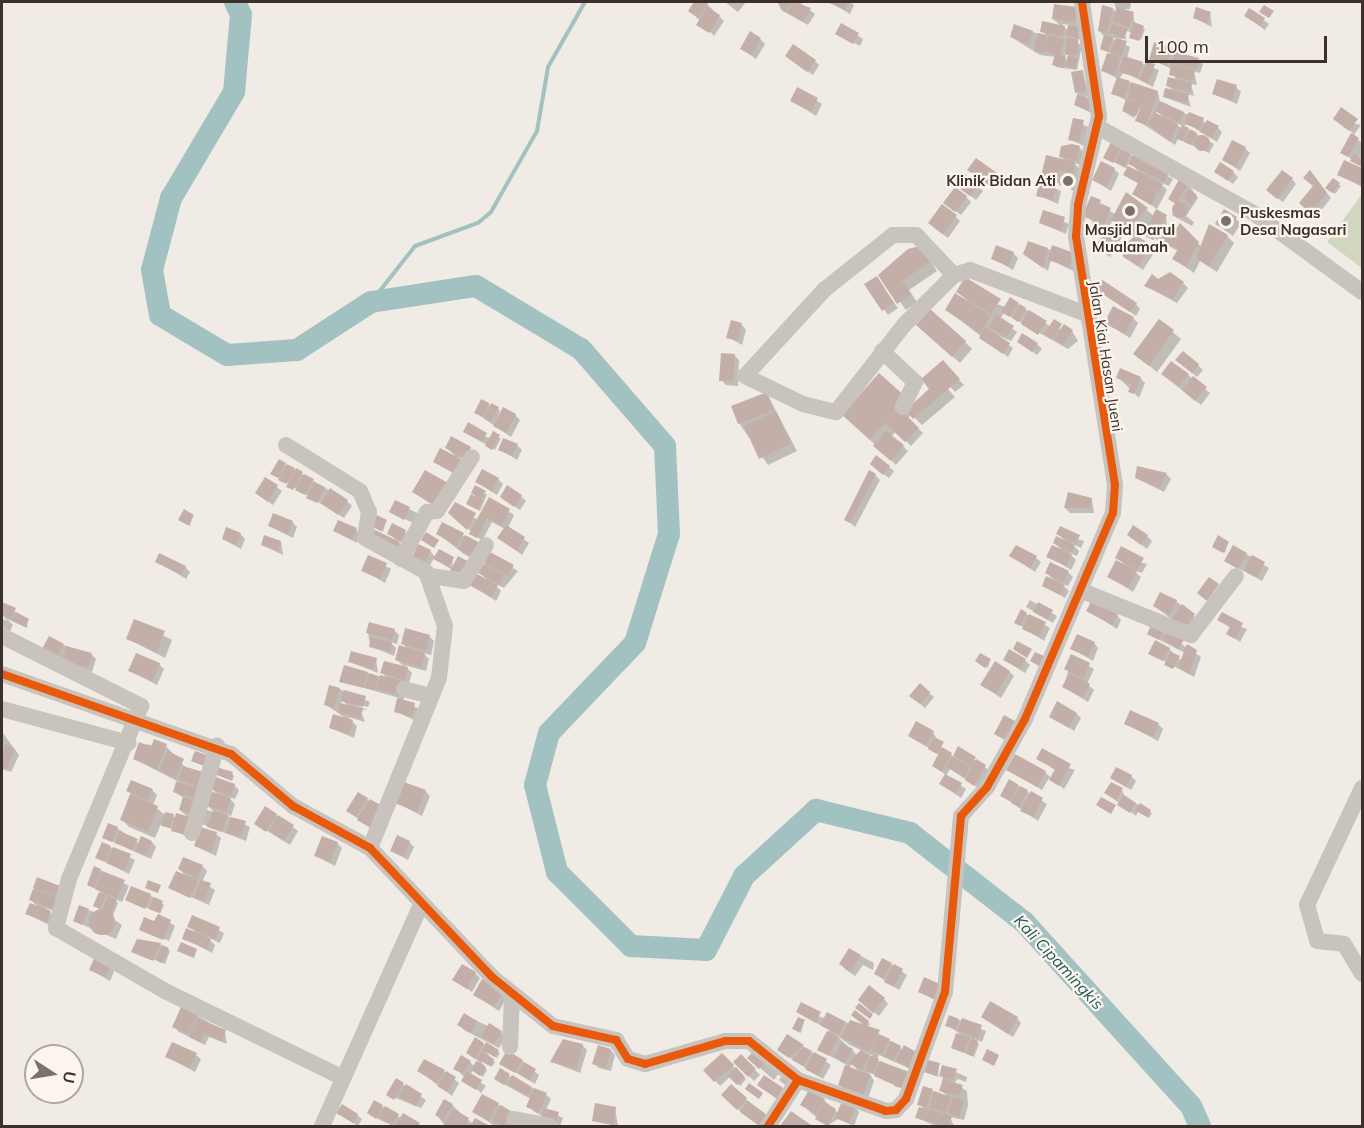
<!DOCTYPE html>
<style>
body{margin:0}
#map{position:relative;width:1364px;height:1128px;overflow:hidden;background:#f0ebe5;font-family:Mulish,sans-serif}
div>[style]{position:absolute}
.green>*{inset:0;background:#d1d6bf}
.shadow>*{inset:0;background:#0003}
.stream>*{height:4px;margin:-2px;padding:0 2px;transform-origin:2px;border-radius:2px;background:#a1c2c1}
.river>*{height:22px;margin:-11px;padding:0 11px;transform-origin:11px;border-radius:11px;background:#a1c2c1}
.building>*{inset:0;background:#c3afa7}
.round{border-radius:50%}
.minor>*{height:16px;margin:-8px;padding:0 8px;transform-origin:8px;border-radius:8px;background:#c9c3be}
.cycleway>*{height:8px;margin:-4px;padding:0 4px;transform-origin:4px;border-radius:4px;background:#e8590c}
.dots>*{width:16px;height:16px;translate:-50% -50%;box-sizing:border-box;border:3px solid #fbf5ee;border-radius:50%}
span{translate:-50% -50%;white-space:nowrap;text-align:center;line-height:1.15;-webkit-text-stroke:4.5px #fbf5ee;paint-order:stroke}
.poi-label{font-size:15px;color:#3b302b;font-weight:700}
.right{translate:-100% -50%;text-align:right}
.left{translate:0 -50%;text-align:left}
.street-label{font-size:15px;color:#3b302b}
.water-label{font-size:16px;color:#1f5a5e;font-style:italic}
.frame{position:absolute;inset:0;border:3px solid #3b302b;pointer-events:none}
.north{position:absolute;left:24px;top:1044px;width:60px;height:60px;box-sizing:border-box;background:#fbf5ee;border:2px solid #aea6a0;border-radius:50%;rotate:102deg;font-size:16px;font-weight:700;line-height:24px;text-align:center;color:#3b302b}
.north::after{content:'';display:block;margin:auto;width:21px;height:27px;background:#7a716c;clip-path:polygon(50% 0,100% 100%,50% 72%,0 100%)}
.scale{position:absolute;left:1145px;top:36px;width:182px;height:27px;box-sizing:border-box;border:3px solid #3b302b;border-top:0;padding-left:8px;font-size:18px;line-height:21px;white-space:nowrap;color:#3b302b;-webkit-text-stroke:4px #fbf5ee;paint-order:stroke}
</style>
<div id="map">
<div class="green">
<div style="clip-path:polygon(1362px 194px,1362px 268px,1327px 242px)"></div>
</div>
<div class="shadow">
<div style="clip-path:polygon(696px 2px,707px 4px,724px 21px,714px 36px,690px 10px)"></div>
<div style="clip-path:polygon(725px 2px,746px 2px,738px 12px)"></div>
<div style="clip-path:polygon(778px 2px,799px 2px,815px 14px,808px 25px,781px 10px)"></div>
<div style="clip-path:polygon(830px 2px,850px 2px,854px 5px,850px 14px)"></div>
<div style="clip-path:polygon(evenodd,1114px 2px,1131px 2px,1130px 9px,1121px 9px,1133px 13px,1135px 25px,1145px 29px,1141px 40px,1124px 28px,1126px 39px,1111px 38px,1130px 47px,1127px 58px,1159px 70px,1153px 87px,1124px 72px,1119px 79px,1158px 92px,1160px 102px,1218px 128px,1222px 132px,1217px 142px,1186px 123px,1184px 127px,1214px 144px,1209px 153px,1178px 139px,1175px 145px,1123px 111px,1127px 101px,1113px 93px,1118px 79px,1103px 71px,1110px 53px,1101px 49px,1104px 36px,1099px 31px,1113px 9px,1117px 13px,1114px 2px,1140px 101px,1144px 103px,1136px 119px,1134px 118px,1140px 101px,1114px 2px,1157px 111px,1165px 119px,1156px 115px,1157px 111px,1114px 2px,1174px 122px,1183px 126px,1182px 129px,1174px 122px)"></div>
<div style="clip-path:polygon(evenodd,1076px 9px,1081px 39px,1068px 40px,1082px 45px,1077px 70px,1056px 67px,1056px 57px,1040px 55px,1011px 37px,1033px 32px,1048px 37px,1042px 31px,1061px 26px,1053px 19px,1076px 9px,1062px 24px,1070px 25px,1068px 31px,1062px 24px,1076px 9px,1066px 53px,1069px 56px,1068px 62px,1065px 59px,1066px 53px)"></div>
<div style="clip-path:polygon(1250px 10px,1269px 24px,1265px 30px,1246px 16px)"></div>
<div style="clip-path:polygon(1210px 13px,1212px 27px,1194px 18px)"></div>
<div style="clip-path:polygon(842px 25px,863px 39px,860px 46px,837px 34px)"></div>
<div style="clip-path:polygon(760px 39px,765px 44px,756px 59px,742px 49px)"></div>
<div style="clip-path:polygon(1171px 49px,1203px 64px,1200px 73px,1194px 71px,1197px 85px,1191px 84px,1194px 96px,1187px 94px,1191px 107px,1164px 97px,1173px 91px,1167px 85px,1176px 80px,1172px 69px,1150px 59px)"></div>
<div style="clip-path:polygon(791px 60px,815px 61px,819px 65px,813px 75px)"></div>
<div style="clip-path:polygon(1082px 72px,1090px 96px,1081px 98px,1091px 101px,1093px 114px,1075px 105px)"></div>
<div style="clip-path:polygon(1236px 87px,1241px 92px,1237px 104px,1214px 94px)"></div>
<div style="clip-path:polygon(798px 89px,822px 104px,816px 116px,792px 100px)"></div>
<div style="clip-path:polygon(1335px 119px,1361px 125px,1353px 136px,1362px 143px,1362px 157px,1356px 156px,1362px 167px,1342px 152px,1353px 133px)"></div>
<div style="clip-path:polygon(1074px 120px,1088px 127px,1084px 146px,1069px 139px)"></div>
<div style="clip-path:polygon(evenodd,1112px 144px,1173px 179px,1169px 186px,1159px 182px,1167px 190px,1157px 209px,1134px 194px,1139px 184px,1125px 175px,1128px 169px,1105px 158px,1112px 144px,1129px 162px,1138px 171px,1137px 172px,1127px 166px,1129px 162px)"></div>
<div style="clip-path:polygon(1079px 148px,1084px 152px,1081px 165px,1074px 163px,1079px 168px,1078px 193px,1043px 176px,1066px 161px,1060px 156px)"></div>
<div style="clip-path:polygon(1245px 148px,1250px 153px,1240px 171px,1223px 159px)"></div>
<div style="clip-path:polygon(1345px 162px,1362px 170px,1362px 187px,1339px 174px)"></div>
<div style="clip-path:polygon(1114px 169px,1119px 174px,1111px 191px,1094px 180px)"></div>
<div style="clip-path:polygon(969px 170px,996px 174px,1000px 178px,993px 189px)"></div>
<div style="clip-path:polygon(1216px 171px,1233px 172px,1238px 177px,1233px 184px)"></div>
<div style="clip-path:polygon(1310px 172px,1331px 198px,1316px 217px,1305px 208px,1314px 187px)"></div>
<div style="clip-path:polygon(1292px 179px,1296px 184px,1283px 202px,1273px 195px)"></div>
<div style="clip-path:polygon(1333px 180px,1341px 186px,1335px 194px,1327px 188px)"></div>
<div style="clip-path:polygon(1041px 182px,1061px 191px,1058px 204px,1038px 195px)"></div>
<div style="clip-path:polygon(1188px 184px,1198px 198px,1186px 216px,1194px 222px,1192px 226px,1172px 215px,1178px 206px,1169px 198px)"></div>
<div style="clip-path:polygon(978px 186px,983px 191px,976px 200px,963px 190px)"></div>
<div style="clip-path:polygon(1127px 194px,1154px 216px,1166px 216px,1167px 226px,1177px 231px,1180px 226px,1202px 247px,1227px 236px,1234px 243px,1217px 272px,1200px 261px,1194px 273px,1174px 259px,1178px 251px,1144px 233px,1139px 238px,1155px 251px,1143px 270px,1130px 261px,1136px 239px,1113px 219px,1109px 227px,1122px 237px,1110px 257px,1102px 252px,1097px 247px,1107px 231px,1084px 215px,1091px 198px,1116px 215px)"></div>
<div style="clip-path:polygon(966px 197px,971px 202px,961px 215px,950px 207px)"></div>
<div style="clip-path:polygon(1225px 211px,1241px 223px,1233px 236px,1217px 224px)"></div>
<div style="clip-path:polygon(1044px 212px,1069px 224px,1066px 234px,1041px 223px)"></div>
<div style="clip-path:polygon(956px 217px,960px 221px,948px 238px,934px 228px)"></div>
<div style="clip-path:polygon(1047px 249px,1073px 254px,1073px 271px,1051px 260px,1048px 271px,1030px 258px)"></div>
<div style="clip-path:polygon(1013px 253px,1018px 258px,1013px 270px,992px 258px)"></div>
<div style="clip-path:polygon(927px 256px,937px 271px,909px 290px,917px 302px,906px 310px,880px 275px)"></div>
<div style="clip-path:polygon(876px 278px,898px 308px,888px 315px,866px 285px)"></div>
<div style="clip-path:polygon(1158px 281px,1183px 283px,1188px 288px,1177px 303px,1146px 286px)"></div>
<div style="clip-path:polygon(1096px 288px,1136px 304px,1140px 309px,1136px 316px)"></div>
<div style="clip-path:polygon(958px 292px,1006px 307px,1018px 304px,1051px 327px,1072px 331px,1078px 341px,1068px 349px,1004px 313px,1000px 319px,1017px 332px,1011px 341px,992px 333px,1013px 348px,1008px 357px,947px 310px,967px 301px)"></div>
<div style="clip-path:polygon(1133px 318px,1138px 323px,1130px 338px,1106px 323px)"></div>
<div style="clip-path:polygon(1159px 321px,1181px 339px,1157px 372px,1135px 354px)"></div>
<div style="clip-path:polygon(742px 325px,746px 330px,742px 345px,728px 337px)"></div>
<div style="clip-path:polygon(926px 332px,965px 342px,972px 349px,960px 363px)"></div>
<div style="clip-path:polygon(1019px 342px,1037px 344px,1042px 349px,1037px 355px)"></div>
<div style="clip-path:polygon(734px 355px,739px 360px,738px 386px,726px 385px,721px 380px)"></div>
<div style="clip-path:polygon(942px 362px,964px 385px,955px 392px,934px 369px)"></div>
<div style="clip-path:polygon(1182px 364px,1198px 365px,1203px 370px,1197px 377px)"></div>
<div style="clip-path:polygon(1188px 375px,1210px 393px,1201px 405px,1168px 379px)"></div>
<div style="clip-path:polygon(1118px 377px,1140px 378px,1145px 383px,1139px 398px)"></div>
<div style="clip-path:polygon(939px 379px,955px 397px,922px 425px,911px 414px,908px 419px,923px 433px,911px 446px,896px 431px,892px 436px,908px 451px,896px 465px,844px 415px,913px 406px)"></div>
<div style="clip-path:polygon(767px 394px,797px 451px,768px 465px,739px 423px)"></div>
<div style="clip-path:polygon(488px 404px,500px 410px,496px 424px,515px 415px,520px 420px,511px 437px,476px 413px)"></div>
<div style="clip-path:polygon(465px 432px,491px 438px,501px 438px,495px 450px)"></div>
<div style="clip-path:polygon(517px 445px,522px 450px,517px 460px,500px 449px)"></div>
<div style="clip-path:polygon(447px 448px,475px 453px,470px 462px,458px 457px,467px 466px,461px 478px,435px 462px,456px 457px)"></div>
<div style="clip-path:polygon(285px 464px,347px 501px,352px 506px,344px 518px,274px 475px)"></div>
<div style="clip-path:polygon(889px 467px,894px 471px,889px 478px,876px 469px)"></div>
<div style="clip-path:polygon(1166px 474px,1171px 479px,1164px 492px,1136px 478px)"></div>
<div style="clip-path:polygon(875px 475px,880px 480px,855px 527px,846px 519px)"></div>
<div style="clip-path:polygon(265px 479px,282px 491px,273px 505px,256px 493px)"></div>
<div style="clip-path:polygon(498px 479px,503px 484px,497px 495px,476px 482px)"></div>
<div style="clip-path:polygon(473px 493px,487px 494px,480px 511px,470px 505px,479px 499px)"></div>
<div style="clip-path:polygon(1069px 494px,1092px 500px,1094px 513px,1070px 513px,1065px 508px)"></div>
<div style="clip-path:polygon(521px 496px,526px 501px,520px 510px,501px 497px)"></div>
<div style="clip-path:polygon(489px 499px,514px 515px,508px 528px,529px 543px,522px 555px,499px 538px,505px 529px,492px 522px,482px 541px,450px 513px,479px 519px)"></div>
<div style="clip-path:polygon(409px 509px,419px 514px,417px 525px,391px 512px)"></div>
<div style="clip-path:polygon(193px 516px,190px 526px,182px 522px)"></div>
<div style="clip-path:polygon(386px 521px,383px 532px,375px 528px)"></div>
<div style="clip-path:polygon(292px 522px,297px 527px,293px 538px,269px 526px)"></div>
<div style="clip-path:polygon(356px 530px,361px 534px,357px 543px,335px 531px)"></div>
<div style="clip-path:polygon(405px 532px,410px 536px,406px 544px,396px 540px,404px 548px,376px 544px,397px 541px,389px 533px)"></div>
<div style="clip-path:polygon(240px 534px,245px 539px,241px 549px,223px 539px)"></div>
<div style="clip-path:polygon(438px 534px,463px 535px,479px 562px,464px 554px)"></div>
<div style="clip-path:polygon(1058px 534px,1084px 541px,1081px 548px,1071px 543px,1079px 551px,1077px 556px,1068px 552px,1076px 560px,1071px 570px,1048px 556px,1063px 551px,1054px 543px,1066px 542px)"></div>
<div style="clip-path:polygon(1129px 535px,1147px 536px,1152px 541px,1147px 549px)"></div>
<div style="clip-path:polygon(281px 542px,283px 555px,262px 545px)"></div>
<div style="clip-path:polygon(1228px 543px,1225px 553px,1216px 548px)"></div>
<div style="clip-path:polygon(430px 551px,436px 558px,439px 551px,453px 558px,452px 570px,434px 558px,428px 569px,413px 559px)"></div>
<div style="clip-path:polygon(490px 554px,518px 571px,504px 588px,493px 583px,501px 591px,496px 601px,471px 585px,488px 581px,480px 573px)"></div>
<div style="clip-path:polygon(1246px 554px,1269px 568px,1262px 581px,1225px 561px)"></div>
<div style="clip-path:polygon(1011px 556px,1036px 558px,1041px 562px,1035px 572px)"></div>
<div style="clip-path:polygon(369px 557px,391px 569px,385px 583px,363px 570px)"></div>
<div style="clip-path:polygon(1117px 557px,1147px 564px,1142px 573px,1133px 570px,1141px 577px,1133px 592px,1109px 576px,1125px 565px)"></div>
<div style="clip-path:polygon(157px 561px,185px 567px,190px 572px,186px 579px)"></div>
<div style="clip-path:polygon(1068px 572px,1073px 577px,1068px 586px,1061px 583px,1069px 591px,1065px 598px,1044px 586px,1055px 582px,1047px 573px)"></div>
<div style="clip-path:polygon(1030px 600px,1057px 616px,1053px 623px,1026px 607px)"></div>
<div style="clip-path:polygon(1176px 601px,1198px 620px,1189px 632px,1154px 606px)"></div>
<div style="clip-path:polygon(3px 604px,28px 620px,27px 628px,7px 619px,13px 625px,10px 631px,2px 627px,2px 619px,8px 621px,2px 615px)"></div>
<div style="clip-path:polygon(1088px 610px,1117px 615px,1121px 620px,1117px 629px)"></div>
<div style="clip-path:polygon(1026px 614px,1050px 628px,1044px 641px,1018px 624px)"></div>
<div style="clip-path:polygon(1219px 620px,1247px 629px,1240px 642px,1228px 634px,1231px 628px)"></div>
<div style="clip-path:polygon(135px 621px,172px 640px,165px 658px,128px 639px)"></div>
<div style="clip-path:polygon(1153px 625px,1201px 657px,1194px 677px,1149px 653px,1169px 649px,1182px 661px,1185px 653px,1150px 635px)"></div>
<div style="clip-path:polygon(394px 630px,399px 635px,397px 644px,390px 642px,396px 648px,394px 656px,370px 646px,368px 632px)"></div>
<div style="clip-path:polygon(430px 637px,434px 641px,431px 655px,423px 653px,429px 659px,426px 671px,404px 665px,412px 673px,403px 701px,419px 709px,416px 721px,395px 711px,399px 698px,341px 681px,367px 673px,388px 679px,382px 673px,406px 668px,397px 660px,408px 649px,402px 643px)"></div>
<div style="clip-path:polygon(1094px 643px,1098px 648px,1093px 661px,1071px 648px)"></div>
<div style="clip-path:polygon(63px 645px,91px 654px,96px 659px,92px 672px,48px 655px)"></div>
<div style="clip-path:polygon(1072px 656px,1094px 669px,1087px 684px,1094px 690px,1088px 702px,1064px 687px)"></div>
<div style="clip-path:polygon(376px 659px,378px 673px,350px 662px)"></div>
<div style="clip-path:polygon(990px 660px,988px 668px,979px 663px)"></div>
<div style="clip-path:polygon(1005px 660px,1025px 660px,1030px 665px,1025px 673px)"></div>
<div style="clip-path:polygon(159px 664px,164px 669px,157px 685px,130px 671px)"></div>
<div style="clip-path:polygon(1010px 672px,1014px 676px,1001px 698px,982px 685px)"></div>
<div style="clip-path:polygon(evenodd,339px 689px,370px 702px,368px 707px,346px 701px,368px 710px,360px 709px,365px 722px,348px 717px,357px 726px,354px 738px,330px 728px,348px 720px,325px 704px,339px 689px,342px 700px,349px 707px,341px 705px,342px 700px)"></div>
<div style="clip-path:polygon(929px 693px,934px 697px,925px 708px,916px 700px)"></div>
<div style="clip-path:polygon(1077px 714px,1081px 718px,1074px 731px,1051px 716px)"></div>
<div style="clip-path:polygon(1126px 724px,1158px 724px,1163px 729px,1158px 741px)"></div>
<div style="clip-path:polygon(2px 732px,19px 755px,11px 772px,2px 769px)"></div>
<div style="clip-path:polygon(933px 732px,942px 749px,954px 757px,958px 748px,990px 771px,980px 789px,950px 769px,946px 776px,966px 789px,961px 798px,941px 784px,946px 775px,934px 766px,940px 755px,909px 736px)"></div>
<div style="clip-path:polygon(140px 744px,166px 746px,186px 768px,202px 773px,203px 809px,214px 812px,207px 805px,218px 795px,211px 788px,234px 785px,239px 790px,235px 799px,228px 797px,235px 804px,231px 816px,224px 814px,250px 827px,246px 841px,202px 824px,194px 840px,161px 824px,155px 838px,129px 827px,122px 819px,132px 795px,128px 791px,152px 790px,157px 795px,153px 805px,166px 816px,189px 818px,180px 810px,184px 798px,174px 792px,177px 781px,134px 759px)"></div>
<div style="clip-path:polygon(1038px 758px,1075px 770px,1064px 789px,1049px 778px,1042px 790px,1008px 769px,1045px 772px,1052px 779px,1056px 771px)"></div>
<div style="clip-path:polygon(215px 774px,232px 774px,234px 776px,232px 781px)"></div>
<div style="clip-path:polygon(1131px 776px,1136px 781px,1131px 790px,1112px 778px)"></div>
<div style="clip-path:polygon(1018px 786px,1047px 804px,1038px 821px,1002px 796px)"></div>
<div style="clip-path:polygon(1122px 790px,1125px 797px,1152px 813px,1149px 818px,1138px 812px,1136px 816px,1106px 793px)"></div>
<div style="clip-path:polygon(425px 791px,430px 796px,422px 816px,397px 803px)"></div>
<div style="clip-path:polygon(367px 799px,370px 802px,374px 831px,348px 811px)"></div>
<div style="clip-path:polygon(276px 815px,298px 831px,290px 845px,256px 824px)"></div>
<div style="clip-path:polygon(117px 828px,140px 844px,152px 842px,156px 847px,151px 859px,104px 838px)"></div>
<div style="clip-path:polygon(216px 834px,221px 838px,216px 856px,195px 846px)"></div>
<div style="clip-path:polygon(409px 842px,414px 847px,408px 860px,392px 851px)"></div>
<div style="clip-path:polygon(337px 843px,342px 848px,335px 866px,316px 856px)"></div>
<div style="clip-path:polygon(110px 847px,135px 860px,129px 874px,97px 857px)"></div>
<div style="clip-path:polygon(202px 866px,207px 871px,202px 882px,215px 890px,209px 905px,170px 888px,187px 877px,179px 869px)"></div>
<div style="clip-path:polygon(100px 870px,129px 886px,122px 902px,112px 898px,118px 903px,112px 918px,122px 925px,116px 939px,74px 921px,88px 910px,110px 917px,95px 906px,101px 892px,88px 885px)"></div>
<div style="clip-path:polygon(38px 879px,59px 887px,61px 913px,45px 908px,55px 917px,51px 926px,27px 914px,40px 909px,31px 900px)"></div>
<div style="clip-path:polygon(150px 895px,164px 905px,159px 916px,175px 926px,169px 941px,141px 930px,155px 923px,160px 913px,127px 900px)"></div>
<div style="clip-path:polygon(193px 917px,224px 933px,220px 943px,207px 937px,215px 945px,212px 953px,184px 938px,197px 934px,189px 926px)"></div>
<div style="clip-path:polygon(160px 944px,170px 951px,165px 964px,133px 951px)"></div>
<div style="clip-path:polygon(850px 950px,874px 963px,873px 970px,863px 965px,855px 976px,845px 969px,841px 964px)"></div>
<div style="clip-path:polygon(96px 958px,115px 969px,110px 981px,91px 970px)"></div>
<div style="clip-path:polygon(891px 964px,907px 975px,899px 990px,877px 975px)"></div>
<div style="clip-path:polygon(475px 973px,480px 978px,472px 992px,454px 980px)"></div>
<div style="clip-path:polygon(483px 981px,507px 997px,499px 1011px,475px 995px)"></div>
<div style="clip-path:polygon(941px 986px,941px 1003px,920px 992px)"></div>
<div style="clip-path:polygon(884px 999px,888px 1004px,879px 1016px,864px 1005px)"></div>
<div style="clip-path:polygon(183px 1007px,225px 1032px,227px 1044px,209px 1037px,205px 1045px,179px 1032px,174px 1027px)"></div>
<div style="clip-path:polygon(evenodd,797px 1012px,867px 1027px,856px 1012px,870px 1024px,867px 1027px,900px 1047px,915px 1071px,879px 1055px,876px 1060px,899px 1071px,903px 1089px,869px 1072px,874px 1081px,868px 1098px,844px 1089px,840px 1085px,847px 1065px,819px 1050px,829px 1030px,797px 1012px,835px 1034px,850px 1045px,873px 1056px,857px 1055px,835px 1034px,797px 1012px,852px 1064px,859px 1072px,849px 1068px,852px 1064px)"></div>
<div style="clip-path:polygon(464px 1015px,501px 1032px,506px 1037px,499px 1048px,464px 1030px,459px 1025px)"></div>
<div style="clip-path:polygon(982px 1017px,1017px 1018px,1021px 1023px,1013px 1037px)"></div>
<div style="clip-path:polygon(959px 1020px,986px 1031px,982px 1042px,974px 1039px,979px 1044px,974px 1057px,953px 1048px,966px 1038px,947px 1025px)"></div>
<div style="clip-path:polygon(804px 1022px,801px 1033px,796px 1031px)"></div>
<div style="clip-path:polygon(788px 1036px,831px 1065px,823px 1079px,784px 1054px)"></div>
<div style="clip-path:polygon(483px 1044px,500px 1053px,497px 1058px,486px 1052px,495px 1062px,492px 1067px,481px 1061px,487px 1070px,483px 1077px,473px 1070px,470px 1075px,486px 1086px,481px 1093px,455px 1068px,470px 1062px,475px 1067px,478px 1061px,468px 1053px)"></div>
<div style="clip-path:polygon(582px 1045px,587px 1050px,580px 1073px,552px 1062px)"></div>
<div style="clip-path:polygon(611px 1050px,615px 1055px,611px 1071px,599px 1068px,594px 1063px)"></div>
<div style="clip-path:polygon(756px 1051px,779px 1073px,774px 1080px,749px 1058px)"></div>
<div style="clip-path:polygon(196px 1055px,201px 1059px,195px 1072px,167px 1057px)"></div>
<div style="clip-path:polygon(722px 1055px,746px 1079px,740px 1086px,731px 1076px,720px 1086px,706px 1070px)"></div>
<div style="clip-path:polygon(741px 1056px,760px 1075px,754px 1081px,735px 1062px)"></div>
<div style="clip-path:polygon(522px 1061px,539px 1075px,535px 1084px,501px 1064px)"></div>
<div style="clip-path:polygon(939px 1065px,938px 1077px,926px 1072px)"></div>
<div style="clip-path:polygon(944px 1067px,967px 1077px,966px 1082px,958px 1079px,954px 1083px,967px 1091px,968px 1106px,964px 1120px,950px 1117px,954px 1126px,936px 1126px,917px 1118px,925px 1110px,919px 1104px,932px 1091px,948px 1097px,941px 1090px)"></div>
<div style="clip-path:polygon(419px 1071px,444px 1072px,459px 1083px,452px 1096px)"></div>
<div style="clip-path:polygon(509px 1076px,546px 1095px,551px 1099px,546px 1110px,563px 1118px,560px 1126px,533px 1111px,531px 1099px,498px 1081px)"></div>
<div style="clip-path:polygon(781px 1077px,788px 1081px,788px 1087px,779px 1080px)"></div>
<div style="clip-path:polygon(396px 1080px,426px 1100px,421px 1108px,388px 1095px)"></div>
<div style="clip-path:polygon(732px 1086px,751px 1104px,770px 1121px,760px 1126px,742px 1113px,723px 1095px)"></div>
<div style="clip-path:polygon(824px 1100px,838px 1113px,855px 1108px,859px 1112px,854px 1126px,838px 1119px,827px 1126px,802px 1105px)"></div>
<div style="clip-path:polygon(375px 1102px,401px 1118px,422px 1126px,393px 1126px,378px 1119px,371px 1115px)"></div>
<div style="clip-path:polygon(498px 1104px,516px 1118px,511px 1126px,493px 1125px,474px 1112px)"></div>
<div style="clip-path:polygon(452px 1105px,473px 1124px,475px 1120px,487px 1126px,445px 1126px,437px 1115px)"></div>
<div style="clip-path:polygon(615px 1108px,618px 1126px,593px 1121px)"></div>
<div style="clip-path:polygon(338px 1113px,357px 1115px,362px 1119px,358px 1126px)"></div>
</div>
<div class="stream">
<div style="left:371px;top:302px;width:71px;rotate:-51.8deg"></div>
<div style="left:415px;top:246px;width:67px;rotate:-20.1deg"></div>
<div style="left:478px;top:223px;width:17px;rotate:-40deg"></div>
<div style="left:491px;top:212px;width:93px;rotate:-60.4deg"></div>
<div style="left:537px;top:131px;width:65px;rotate:-80.2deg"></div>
<div style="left:548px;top:67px;width:75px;rotate:-60.4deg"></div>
</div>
<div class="river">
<div style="left:235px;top:2px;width:14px;rotate:65deg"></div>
<div style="left:241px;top:15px;width:77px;rotate:95.2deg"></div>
<div style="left:234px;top:92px;width:123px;rotate:120.7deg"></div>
<div style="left:171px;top:198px;width:74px;rotate:104.8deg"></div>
<div style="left:152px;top:270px;width:46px;rotate:79.9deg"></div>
<div style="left:160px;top:315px;width:78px;rotate:30.8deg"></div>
<div style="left:227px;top:355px;width:70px;rotate:-4.1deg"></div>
<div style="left:297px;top:350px;width:88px;rotate:-33deg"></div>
<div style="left:371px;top:302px;width:106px;rotate:-8.7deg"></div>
<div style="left:476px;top:286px;width:122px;rotate:31deg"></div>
<div style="left:581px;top:349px;width:128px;rotate:49.1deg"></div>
<div style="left:665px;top:446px;width:88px;rotate:87.4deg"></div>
<div style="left:669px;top:534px;width:114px;rotate:107.3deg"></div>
<div style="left:635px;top:643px;width:124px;rotate:133.7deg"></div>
<div style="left:549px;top:733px;width:54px;rotate:105.1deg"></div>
<div style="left:535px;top:785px;width:90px;rotate:75.8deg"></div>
<div style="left:557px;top:872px;width:105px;rotate:45deg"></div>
<div style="left:631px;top:946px;width:75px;rotate:3.1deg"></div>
<div style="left:706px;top:950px;width:83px;rotate:-62.8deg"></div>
<div style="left:744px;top:876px;width:98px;rotate:-42.5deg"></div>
<div style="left:816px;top:810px;width:97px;rotate:13.7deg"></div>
<div style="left:910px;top:833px;width:145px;rotate:38deg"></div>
<div style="left:1024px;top:922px;width:248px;rotate:47.8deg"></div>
<div style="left:1191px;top:1106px;width:22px;rotate:66deg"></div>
</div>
<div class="building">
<div style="clip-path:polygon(694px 2px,708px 3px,698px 18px,688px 11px)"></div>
<div style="clip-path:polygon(777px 2px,791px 2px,785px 12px)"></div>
<div style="clip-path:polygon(793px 2px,811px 8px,803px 22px,787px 12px)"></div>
<div style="clip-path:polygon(827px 2px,849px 2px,845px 10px)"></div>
<div style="clip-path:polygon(1054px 4px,1077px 7px,1075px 22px,1052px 19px)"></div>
<div style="clip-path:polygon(1102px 5px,1113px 8px,1107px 33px,1098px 31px)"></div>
<div style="clip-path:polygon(1264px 5px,1274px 11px,1269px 18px,1259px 12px)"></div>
<div style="clip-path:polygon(707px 7px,720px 15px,709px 33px,696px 25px)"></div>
<div style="clip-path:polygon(1117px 7px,1134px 12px,1129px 27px,1112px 21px)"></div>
<div style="clip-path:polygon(1196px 7px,1211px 12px,1207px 23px,1193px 18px)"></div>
<div style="clip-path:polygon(1249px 8px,1265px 18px,1260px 26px,1244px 16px)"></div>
<div style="clip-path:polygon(1042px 21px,1065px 26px,1063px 36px,1040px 32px)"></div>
<div style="clip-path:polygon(1134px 22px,1144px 26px,1139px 41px,1129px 38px)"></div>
<div style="clip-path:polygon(841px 23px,859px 33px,853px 44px,835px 34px)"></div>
<div style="clip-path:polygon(1014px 24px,1033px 31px,1029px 44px,1010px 37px)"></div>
<div style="clip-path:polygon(1112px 24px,1128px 29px,1124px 38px,1109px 33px)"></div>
<div style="clip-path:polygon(1068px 25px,1082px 28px,1079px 38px,1066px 35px)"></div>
<div style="clip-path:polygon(750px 31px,761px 38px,751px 55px,740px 49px)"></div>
<div style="clip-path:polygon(1038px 33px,1047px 35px,1043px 53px,1034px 51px)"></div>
<div style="clip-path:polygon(1048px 35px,1064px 39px,1060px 55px,1044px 51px)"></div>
<div style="clip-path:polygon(1104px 35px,1113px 38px,1108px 52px,1100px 49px)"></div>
<div style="clip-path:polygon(1078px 38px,1078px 54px,1066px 55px,1066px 39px)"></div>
<div style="clip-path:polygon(1116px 38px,1127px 41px,1121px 56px,1110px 53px)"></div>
<div style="clip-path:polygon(1154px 42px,1172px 48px,1166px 65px,1149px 60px)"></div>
<div style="clip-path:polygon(793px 44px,816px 60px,807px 72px,785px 56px)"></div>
<div style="clip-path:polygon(1175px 52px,1199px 58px,1196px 69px,1172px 63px)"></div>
<div style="clip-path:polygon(1107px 53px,1120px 57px,1115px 75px,1101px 71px)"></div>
<div style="clip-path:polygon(1055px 54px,1066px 57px,1063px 68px,1052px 65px)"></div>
<div style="clip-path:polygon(1068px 55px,1078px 58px,1075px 69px,1065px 66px)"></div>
<div style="clip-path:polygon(1124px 56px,1143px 62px,1138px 78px,1119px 72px)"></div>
<div style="clip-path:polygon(1146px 62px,1155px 64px,1148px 83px,1140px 80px)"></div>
<div style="clip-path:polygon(1171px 64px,1195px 70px,1192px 81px,1169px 75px)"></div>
<div style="clip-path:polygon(1083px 70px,1086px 91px,1075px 93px,1071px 72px)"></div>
<div style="clip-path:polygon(1117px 77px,1130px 81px,1124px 98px,1111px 94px)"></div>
<div style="clip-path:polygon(1168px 77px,1192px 83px,1190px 92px,1166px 86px)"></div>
<div style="clip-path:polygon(1217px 79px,1237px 85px,1232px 101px,1212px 94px)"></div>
<div style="clip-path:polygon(1131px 82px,1158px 91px,1155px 100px,1144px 97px,1155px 101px,1146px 125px,1135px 121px,1142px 104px,1136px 116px,1122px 111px,1126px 99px,1137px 102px,1128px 98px)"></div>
<div style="clip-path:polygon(797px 87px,818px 98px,811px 112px,790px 101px)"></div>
<div style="clip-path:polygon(1165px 88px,1189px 94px,1187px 103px,1163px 97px)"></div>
<div style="clip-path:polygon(1077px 95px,1092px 99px,1088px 110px,1074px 105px)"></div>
<div style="clip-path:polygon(1160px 101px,1184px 112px,1179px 123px,1155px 111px)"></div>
<div style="clip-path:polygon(1341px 107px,1358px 119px,1349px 131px,1333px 119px)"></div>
<div style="clip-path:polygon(1154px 112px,1178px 124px,1170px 142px,1148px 124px)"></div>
<div style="clip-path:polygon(1189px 112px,1204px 118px,1200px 129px,1184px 124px)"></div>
<div style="clip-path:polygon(1073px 118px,1084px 120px,1079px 142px,1068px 140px)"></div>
<div style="clip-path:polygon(1207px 120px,1219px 126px,1212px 138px,1200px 132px)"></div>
<div style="clip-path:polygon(1182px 125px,1189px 128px,1182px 141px,1176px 138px)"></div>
<div style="clip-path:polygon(1190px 129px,1197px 133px,1191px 145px,1184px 142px)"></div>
<div style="clip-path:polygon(1351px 133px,1359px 138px,1348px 157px,1340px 153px)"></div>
<div class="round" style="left:1194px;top:135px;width:16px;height:16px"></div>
<div style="clip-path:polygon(1232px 140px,1246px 147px,1235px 167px,1222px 160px)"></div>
<div style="clip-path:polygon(1111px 142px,1121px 147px,1113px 163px,1103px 158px)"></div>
<div style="clip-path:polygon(1072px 144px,1080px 146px,1076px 161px,1059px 157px,1061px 146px)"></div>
<div style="clip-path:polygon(1122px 148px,1131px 153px,1124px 167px,1115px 162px)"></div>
<div style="clip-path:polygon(1354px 154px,1362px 158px,1362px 167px,1350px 161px)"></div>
<div style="clip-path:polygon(1046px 155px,1075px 162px,1072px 174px,1059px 170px,1057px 180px,1041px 176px)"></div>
<div style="clip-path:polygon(1133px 155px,1169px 173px,1164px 182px,1128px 164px)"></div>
<div style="clip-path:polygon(976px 158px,997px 173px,988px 185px,967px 170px)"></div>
<div style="clip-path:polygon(1344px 160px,1362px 168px,1362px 186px,1337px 175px)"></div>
<div style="clip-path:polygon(1101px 161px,1115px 168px,1106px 187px,1092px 180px)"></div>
<div style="clip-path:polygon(1220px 162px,1234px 171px,1228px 181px,1214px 172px)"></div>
<div style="clip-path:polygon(1128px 166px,1163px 184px,1158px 193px,1140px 184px,1157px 194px,1151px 205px,1132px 194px,1138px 183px,1123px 175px)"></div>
<div style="clip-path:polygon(1282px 170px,1293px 178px,1277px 199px,1266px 190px)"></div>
<div style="clip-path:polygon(1310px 170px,1327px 193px,1310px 213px,1299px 203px,1313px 186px,1303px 178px)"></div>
<div style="clip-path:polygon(965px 174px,979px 185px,970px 196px,956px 186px)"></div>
<div style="clip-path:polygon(1062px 174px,1076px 177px,1074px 189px,1059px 185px)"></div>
<div style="clip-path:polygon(1180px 178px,1189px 183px,1176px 204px,1168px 199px)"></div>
<div style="clip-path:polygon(1333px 178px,1340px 183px,1332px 193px,1325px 188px)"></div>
<div style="clip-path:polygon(1040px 180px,1057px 184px,1053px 200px,1036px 196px)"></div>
<div style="clip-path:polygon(955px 187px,967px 196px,955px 212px,943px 203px)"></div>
<div style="clip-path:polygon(1188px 189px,1197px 195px,1191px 204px,1183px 198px)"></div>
<div style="clip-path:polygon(1126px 192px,1148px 208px,1126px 231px,1111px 220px)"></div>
<div style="clip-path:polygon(1091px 196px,1101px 200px,1092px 220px,1082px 216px)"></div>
<div class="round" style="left:1172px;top:202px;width:16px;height:16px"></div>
<div style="clip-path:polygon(1100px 203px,1111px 208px,1103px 227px,1092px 223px)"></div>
<div style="clip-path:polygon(942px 204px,957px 215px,943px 234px,928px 223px)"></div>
<div style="clip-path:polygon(1156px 209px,1167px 215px,1153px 240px,1143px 235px)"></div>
<div style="clip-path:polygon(1224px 209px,1237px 217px,1228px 232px,1215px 224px)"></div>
<div style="clip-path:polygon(1043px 210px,1065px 217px,1061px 231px,1039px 223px)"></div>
<div style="clip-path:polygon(1180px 223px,1199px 242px,1186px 267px,1172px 259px,1178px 249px,1160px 239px,1167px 225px,1176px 229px)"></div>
<div style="clip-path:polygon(1209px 224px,1228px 235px,1209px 266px,1196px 258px)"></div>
<div style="clip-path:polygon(1109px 225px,1119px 231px,1105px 253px,1095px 247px)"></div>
<div style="clip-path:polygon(1136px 235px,1151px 245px,1138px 266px,1123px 257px,1121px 248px)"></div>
<div style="clip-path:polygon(1028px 241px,1048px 248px,1043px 268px,1023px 254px)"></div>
<div style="clip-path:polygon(996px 245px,1014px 252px,1008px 266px,991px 259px)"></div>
<div style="clip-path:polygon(1052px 245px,1074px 253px,1069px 267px,1048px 260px)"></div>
<div style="clip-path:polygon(920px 246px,930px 262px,902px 281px,911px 294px,897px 304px,878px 275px,908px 249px)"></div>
<div style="clip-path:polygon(1170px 272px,1184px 282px,1172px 299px,1144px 286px,1152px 274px,1158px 279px)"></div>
<div style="clip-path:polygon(877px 276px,894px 303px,882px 311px,864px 284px)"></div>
<div style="clip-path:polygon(965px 277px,1001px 299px,991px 314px,956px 292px)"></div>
<div style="clip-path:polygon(1101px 279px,1137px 303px,1130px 312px,1095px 289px)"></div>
<div style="clip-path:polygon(955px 293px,991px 316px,980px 333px,945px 310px)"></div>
<div style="clip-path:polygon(1010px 297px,1019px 303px,1010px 317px,1001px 312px)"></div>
<div style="clip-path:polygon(1020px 304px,1026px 308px,1018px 322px,1012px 318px)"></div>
<div style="clip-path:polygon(1113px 306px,1134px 317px,1125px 334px,1104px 323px)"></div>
<div style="clip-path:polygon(930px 309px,966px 341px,952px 357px,916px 325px)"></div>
<div style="clip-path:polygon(1029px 310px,1047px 321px,1038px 335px,1021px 324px)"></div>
<div style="clip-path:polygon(997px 315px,1014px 326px,1006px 337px,989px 327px)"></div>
<div style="clip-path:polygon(1054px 319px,1062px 324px,1052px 339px,1044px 334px)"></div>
<div style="clip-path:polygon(1159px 319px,1174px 330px,1149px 366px,1133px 354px)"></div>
<div style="clip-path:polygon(731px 320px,742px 323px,738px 341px,726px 338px)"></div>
<div style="clip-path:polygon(1064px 324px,1073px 330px,1063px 345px,1054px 339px)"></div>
<div style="clip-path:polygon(985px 327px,1010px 343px,1003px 354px,979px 338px)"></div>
<div style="clip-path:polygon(1022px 333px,1038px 343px,1032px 352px,1017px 342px)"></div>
<div style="clip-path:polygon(1183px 351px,1199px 364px,1192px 373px,1175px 360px)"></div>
<div style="clip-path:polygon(721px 353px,735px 354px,733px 381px,719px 381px)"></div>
<div style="clip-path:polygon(943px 360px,960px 379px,913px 419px,906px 410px,929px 389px,921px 379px)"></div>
<div style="clip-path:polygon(1171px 361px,1189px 374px,1179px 387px,1161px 374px)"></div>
<div style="clip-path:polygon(1120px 368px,1141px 377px,1134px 394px,1128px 392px,1131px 384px,1116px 378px)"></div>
<div style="clip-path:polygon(879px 373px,907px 398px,870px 440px,842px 415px)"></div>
<div style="clip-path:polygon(1193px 376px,1207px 387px,1195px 401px,1182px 390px)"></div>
<div style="clip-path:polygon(767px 392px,774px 410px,738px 424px,731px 406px)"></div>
<div style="clip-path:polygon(481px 399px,489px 403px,483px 417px,474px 413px)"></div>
<div style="clip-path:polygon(491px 403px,499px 407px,491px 422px,484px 419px)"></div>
<div style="clip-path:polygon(503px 407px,516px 414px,506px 433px,493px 426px)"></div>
<div style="clip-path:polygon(899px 408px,919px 428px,905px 442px,885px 423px)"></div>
<div style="clip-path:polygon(776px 411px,791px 443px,759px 459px,744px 426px)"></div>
<div style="clip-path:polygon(468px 422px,487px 433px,482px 442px,463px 432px)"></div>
<div style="clip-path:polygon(493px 431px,500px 435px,492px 450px,485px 446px)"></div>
<div style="clip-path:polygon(886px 431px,904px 445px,891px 461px,873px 446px)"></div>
<div style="clip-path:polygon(451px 436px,471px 447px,465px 459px,445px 448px)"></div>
<div style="clip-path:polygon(503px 438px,518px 444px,512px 456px,498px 450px)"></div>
<div style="clip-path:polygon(440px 448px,463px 460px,456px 474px,433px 462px)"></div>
<div style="clip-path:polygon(876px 455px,890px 466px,883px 475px,870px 464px)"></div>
<div style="clip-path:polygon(279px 459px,286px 463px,278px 478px,270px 474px)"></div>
<div style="clip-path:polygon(287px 464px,295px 468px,286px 484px,278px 480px)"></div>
<div style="clip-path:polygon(1137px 466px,1167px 473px,1159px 488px,1135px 478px)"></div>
<div style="clip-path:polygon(296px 468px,303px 472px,293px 490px,286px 487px)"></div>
<div style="clip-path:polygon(482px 469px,499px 478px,492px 491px,475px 482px)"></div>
<div style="clip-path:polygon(425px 470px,448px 483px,435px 506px,412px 492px)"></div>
<div style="clip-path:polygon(869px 470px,876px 474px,850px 523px,844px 520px)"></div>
<div style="clip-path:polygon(304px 474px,314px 479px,305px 495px,295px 490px)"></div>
<div style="clip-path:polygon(265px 477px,278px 485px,268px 502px,255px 493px)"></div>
<div style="clip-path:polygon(314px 482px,325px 487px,317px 503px,306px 498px)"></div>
<div style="clip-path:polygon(475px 485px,486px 491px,481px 499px,471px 493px)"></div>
<div style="clip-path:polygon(507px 485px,522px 495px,514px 507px,500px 497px)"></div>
<div style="clip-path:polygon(330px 488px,348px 500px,338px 515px,321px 503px)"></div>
<div style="clip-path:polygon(1068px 492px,1092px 498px,1090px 508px,1064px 508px)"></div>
<div style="clip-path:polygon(471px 494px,483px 500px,478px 510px,466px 504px)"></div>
<div style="clip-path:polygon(489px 497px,510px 509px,502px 526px,487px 518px,477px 538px,469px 534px)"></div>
<div style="clip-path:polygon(395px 500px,410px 507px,404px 520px,389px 512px)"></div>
<div style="clip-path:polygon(455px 502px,476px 513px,467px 530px,448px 513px)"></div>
<div style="clip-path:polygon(184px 509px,194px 515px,188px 525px,178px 520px)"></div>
<div style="clip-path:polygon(273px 513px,293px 521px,288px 534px,268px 526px)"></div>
<div style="clip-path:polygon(377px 515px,387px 520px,381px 531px,371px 526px)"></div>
<div style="clip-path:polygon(338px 520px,357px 528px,352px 540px,333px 531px)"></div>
<div style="clip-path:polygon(442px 522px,464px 533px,457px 546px,436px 534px)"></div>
<div style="clip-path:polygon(392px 523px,406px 530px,401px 541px,387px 534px)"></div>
<div style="clip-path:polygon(506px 525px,525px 537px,517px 551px,497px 538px)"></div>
<div style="clip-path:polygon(1133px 525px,1148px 535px,1141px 545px,1127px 535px)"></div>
<div style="clip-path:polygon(1060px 526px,1080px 535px,1076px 544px,1056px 534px)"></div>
<div style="clip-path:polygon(226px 527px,241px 533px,236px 545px,222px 539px)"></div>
<div style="clip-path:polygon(375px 530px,400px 542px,395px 552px,370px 540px)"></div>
<div style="clip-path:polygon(426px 532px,439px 540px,434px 548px,421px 540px)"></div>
<div style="clip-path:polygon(264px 535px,281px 541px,278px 551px,261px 545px)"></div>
<div style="clip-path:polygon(465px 535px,482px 544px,474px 558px,458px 549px)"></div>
<div style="clip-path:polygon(1218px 535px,1229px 542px,1223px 553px,1212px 547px)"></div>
<div style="clip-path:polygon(1056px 536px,1075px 545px,1072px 552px,1053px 543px)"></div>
<div style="clip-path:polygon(418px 544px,431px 550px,423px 565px,411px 560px)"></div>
<div style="clip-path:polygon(1016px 545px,1037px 556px,1030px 568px,1009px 556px)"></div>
<div style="clip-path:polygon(1052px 545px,1072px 554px,1066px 566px,1046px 557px)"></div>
<div style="clip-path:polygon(1233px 545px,1247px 553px,1238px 569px,1224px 561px)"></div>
<div style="clip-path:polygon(1121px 546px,1144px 558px,1137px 570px,1115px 558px)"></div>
<div style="clip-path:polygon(439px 549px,454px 557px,449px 567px,433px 559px)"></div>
<div style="clip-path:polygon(490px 552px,514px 565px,508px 576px,484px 563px)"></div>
<div style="clip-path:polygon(159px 553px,186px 566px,181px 575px,155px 562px)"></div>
<div style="clip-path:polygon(368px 555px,387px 563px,380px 579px,361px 571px)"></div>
<div style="clip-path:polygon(1252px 555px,1265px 562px,1257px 577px,1244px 570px)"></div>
<div style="clip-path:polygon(458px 556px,471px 563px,462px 580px,449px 573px)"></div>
<div style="clip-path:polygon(1116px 560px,1137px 571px,1128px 588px,1107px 577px)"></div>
<div style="clip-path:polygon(1050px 562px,1069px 571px,1063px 582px,1045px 573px)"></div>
<div style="clip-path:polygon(483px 564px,504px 575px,499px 584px,478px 573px)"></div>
<div style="clip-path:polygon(475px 573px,498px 585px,491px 597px,469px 585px)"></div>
<div style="clip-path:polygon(1046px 576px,1065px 585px,1060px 595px,1042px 586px)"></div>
<div style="clip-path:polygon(1209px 577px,1219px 584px,1207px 601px,1197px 593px)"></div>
<div style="clip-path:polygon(1160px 592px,1177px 600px,1170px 615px,1153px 606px)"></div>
<div style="clip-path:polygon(1092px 600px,1118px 614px,1112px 625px,1086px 611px)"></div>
<div style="clip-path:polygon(2px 602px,16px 608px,11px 619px,2px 615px)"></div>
<div style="clip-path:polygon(1038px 602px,1053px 610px,1048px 620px,1033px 612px)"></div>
<div style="clip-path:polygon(1182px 604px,1195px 614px,1184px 629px,1171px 619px)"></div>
<div style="clip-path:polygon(1021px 609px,1027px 613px,1020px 626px,1014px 623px)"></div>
<div style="clip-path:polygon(16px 612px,29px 619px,25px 627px,12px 620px)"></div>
<div style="clip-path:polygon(1222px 612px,1243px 623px,1235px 639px,1226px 634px,1230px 627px,1217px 620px)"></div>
<div style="clip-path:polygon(1029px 614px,1046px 622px,1039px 637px,1022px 629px)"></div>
<div style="clip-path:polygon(134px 619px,165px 631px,157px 652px,126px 639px)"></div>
<div style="clip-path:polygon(369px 622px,395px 629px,392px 640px,366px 633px)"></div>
<div style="clip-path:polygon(1152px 623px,1164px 630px,1159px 640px,1147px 634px)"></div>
<div style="clip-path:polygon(405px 628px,430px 635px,426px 651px,401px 644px)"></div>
<div style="clip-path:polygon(1168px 630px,1184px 640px,1178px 649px,1163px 639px)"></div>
<div style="clip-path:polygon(1077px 634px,1095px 642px,1088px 657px,1070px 649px)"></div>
<div style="clip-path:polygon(49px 636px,64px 644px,57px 658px,41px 651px)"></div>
<div style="clip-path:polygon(371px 637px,392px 642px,390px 652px,369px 647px)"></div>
<div style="clip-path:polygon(1155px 640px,1170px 648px,1163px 661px,1148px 654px)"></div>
<div style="clip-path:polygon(1017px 641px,1032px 649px,1027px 658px,1013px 649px)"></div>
<div style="clip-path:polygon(1187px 644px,1197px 650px,1189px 674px,1178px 667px)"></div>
<div style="clip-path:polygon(399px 645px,425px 653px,421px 667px,395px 660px)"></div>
<div style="clip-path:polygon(66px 646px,92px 653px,88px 668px,62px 661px)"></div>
<div style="clip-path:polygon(1009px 649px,1026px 659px,1020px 669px,1003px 660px)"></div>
<div style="clip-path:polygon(351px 651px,377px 658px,374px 669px,348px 662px)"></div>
<div style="clip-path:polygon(1035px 652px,1044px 656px,1039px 666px,1030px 661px)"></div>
<div style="clip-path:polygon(1171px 652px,1180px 656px,1173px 669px,1164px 665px)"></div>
<div style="clip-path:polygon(136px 653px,160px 663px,152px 681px,128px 671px)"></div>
<div style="clip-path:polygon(980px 653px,991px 659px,985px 668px,975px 661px)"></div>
<div style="clip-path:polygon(1071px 654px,1090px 663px,1083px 679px,1064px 669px)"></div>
<div style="clip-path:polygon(384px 661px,408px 667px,405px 680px,380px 673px)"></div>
<div style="clip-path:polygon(995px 661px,1010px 671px,996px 694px,980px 685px)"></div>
<div style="clip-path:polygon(344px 665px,368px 672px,364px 688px,339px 682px)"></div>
<div style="clip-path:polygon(369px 673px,378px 676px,374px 690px,365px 688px)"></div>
<div style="clip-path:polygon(1069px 673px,1090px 684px,1083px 698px,1062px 687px)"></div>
<div style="clip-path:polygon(380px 675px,403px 681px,399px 695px,376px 689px)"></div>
<div style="clip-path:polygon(920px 683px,930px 692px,920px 704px,909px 696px)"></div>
<div style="clip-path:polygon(329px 685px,340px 688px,334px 708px,324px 705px)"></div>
<div style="clip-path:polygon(344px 690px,366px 696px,363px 707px,341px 701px)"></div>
<div style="clip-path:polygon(397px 698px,415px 703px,412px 717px,394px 712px)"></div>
<div style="clip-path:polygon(1057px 701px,1077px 713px,1069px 728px,1049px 717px)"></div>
<div style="clip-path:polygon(340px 703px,363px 709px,360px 718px,338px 712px)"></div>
<div style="clip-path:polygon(1130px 710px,1159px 723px,1153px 737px,1124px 724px)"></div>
<div style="clip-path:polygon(333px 714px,353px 720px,349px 734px,329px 728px)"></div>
<div style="clip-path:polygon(1004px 715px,1015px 721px,1005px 740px,994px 734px)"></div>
<div style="clip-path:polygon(916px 721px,934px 731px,926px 746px,908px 736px)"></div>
<div style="clip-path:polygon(934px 737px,944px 742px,937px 754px,928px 749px)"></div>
<div style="clip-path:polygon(154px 739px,167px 744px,157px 769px,133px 759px,139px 742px,151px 747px)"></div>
<div style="clip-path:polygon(5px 744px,15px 749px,6px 769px,2px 767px)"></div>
<div style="clip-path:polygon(958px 746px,976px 757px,971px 766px,953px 756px)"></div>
<div style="clip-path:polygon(942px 747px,952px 753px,942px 772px,932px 766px)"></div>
<div style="clip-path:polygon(1042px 748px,1071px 764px,1059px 786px,1049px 780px,1055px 769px,1036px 759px)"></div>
<div style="clip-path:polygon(168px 751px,184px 759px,175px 778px,159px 770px)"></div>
<div style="clip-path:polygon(195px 751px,210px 756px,207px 767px,191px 761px)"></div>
<div style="clip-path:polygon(1015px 754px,1046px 771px,1037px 787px,1006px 770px)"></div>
<div style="clip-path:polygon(952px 757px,970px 767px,965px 777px,946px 767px)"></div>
<div style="clip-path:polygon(976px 759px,986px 765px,974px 786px,965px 780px)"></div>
<div style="clip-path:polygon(183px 766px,203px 772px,199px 786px,179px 780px)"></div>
<div style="clip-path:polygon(216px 767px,233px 772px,231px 780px,214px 774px)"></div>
<div style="clip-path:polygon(1116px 767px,1132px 775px,1126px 787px,1110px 778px)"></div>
<div style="clip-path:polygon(945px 774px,962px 783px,956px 794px,939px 784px)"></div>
<div style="clip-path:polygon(213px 776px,235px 784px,231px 796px,209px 788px)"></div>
<div style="clip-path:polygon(1009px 779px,1019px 785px,1010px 801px,1000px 796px)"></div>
<div style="clip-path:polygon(131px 780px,153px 789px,148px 800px,126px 791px)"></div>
<div style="clip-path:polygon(176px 782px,200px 788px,197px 799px,173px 792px)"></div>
<div style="clip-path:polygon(404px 782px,426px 790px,417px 812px,395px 803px)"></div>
<div style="clip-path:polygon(1111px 782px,1123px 788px,1116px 800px,1104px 793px)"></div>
<div style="clip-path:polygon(1020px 786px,1028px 790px,1019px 807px,1011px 803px)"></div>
<div style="clip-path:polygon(210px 791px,231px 798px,226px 812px,205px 805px)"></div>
<div style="clip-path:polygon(1031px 791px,1043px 798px,1033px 817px,1020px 811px)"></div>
<div style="clip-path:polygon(358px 792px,368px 798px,356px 817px,346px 811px)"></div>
<div style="clip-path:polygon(130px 794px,158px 806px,148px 831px,120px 820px)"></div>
<div style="clip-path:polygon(1124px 795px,1136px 803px,1130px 813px,1117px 805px)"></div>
<div style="clip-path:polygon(183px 797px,199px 802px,195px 815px,179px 810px)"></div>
<div style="clip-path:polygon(1101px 797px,1116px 805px,1111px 814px,1096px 805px)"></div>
<div style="clip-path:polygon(370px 799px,382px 806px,369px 827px,357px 820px)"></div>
<div style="clip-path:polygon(1140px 803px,1151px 810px,1147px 817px,1135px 810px)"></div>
<div style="clip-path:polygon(265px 806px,277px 814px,266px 832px,254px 824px)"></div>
<div style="clip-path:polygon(213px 811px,228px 815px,222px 832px,207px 827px)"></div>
<div style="clip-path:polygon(165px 812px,174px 814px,170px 828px,161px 826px)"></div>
<div style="clip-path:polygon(176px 813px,194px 818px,190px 836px,171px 831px)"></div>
<div style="clip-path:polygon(278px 815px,294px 825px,284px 841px,269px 831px)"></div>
<div style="clip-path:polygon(231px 817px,246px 821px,241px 837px,226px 833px)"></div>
<div style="clip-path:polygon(108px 823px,118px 827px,112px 842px,102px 838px)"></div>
<div style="clip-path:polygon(200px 827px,217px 832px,211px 852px,194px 846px)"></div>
<div style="clip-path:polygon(119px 831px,138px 839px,133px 850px,115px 843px)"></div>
<div style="clip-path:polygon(397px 835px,410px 841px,403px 857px,390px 851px)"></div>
<div style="clip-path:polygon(141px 836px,152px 841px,146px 855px,135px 851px)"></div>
<div style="clip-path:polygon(322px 836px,338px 842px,330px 862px,314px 856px)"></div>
<div style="clip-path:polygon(102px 842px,111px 846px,105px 862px,95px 858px)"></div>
<div style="clip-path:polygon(113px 847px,131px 854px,124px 871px,106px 863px)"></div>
<div style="clip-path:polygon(183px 857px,203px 865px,197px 878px,178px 869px)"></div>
<div style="clip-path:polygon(94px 866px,101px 869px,94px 888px,87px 885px)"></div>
<div style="clip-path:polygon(102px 871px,125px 880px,117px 898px,95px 889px)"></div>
<div style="clip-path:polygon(176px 871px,198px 880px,190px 898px,168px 888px)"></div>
<div style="clip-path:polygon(37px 877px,60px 886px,56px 896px,33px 888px)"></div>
<div style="clip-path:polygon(148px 880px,161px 885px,158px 893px,145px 888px)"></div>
<div style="clip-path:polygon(201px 880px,211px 883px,204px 901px,194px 897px)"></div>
<div style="clip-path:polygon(131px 886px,151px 894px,145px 909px,125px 900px)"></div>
<div style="clip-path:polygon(33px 889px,60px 899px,56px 910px,29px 900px)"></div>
<div style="clip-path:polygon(99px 892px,106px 895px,100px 909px,93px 906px)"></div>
<div style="clip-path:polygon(108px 896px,117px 900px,111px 914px,102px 910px)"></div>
<div style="clip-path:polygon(154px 897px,163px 901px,159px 913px,149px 909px)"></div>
<div style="clip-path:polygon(30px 903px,51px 911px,47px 922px,25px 914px)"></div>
<div style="clip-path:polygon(79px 905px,89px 909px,82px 925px,73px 921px)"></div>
<div class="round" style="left:89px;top:909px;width:26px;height:26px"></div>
<div style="clip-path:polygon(158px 914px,171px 920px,163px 940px,139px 930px,144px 917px,154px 921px)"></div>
<div style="clip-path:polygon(192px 915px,220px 927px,215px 939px,187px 927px)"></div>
<div style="clip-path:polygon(186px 928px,211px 939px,207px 949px,182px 939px)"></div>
<div style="clip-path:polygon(137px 939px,161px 943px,153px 961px,131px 952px)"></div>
<div style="clip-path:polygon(181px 942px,197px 949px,194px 958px,177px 951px)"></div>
<div style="clip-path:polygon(162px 945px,169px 948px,162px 963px,156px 960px)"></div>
<div style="clip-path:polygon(849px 948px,861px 955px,850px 972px,839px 964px)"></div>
<div style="clip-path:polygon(95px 956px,111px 963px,105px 977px,89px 970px)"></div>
<div style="clip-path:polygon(882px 958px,892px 963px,884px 979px,874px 974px)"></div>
<div style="clip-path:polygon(462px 964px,476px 972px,467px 989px,452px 980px)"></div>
<div style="clip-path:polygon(894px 964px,903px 969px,894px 987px,884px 982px)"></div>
<div style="clip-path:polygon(924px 977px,942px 985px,936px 1000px,918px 992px)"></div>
<div style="clip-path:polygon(482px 979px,503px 991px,494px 1007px,473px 995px)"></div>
<div style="clip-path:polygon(869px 985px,885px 998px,873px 1013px,858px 1000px)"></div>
<div style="clip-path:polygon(990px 1001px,1018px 1017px,1008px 1034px,981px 1017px)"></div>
<div style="clip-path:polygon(801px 1002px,821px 1012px,816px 1023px,796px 1012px)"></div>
<div style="clip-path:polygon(859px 1003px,873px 1014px,870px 1019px,855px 1008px)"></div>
<div style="clip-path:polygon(182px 1005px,199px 1012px,189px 1034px,172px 1027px)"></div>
<div style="clip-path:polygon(855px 1010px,869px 1021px,865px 1026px,851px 1015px)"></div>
<div style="clip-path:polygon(827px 1012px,846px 1022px,839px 1035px,820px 1025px)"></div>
<div style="clip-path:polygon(464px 1013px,477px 1021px,471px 1033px,457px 1025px)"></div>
<div style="clip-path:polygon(949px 1015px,959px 1019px,956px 1029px,945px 1026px)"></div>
<div style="clip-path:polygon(798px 1017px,805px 1020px,799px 1032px,792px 1029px)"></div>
<div style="clip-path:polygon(197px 1018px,226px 1030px,222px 1041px,204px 1033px,200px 1042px,189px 1037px)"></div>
<div style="clip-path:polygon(962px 1018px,982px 1025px,978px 1038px,957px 1031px)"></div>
<div style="clip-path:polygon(850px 1020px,880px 1030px,869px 1052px,841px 1037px)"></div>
<div style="clip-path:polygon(489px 1023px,502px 1031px,494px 1044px,481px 1036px)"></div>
<div style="clip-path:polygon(827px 1031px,839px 1037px,829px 1056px,817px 1050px)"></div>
<div style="clip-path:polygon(956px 1033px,970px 1037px,964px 1053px,951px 1048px)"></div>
<div style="clip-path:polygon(787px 1034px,804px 1045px,789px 1058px,777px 1050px)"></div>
<div style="clip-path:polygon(879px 1034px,890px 1039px,882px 1055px,871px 1050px)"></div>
<div style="clip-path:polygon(475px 1037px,484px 1043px,475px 1059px,466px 1053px)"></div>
<div style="clip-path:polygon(972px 1038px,978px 1041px,972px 1056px,966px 1054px)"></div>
<div style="clip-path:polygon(563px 1039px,583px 1044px,576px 1069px,550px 1062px)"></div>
<div style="clip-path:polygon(891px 1041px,901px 1046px,893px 1060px,884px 1056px)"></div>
<div style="clip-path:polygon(172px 1042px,197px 1053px,190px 1068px,165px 1057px)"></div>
<div style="clip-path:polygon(486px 1042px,499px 1050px,495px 1057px,482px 1050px)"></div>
<div style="clip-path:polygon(841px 1043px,853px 1049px,845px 1063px,834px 1057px)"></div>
<div style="clip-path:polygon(598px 1045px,611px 1049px,606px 1068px,592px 1064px)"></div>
<div style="clip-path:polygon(904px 1045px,918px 1053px,910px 1068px,896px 1060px)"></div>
<div style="clip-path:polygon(804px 1047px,812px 1051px,803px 1066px,792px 1060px)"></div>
<div style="clip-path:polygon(756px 1049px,768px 1060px,759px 1069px,747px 1058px)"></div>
<div style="clip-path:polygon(987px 1049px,999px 1055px,994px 1066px,982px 1060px)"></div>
<div style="clip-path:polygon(507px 1050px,523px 1060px,515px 1073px,499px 1064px)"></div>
<div style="clip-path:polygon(861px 1050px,870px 1055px,863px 1070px,848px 1063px)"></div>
<div style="clip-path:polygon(481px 1052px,494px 1059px,490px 1066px,477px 1059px)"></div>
<div style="clip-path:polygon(814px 1052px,827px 1059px,818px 1076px,805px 1069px)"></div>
<div style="clip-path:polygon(722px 1053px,734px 1065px,714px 1082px,703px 1070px)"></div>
<div style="clip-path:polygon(741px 1054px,756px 1069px,748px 1077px,733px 1062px)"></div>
<div style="clip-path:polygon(461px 1055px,471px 1061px,463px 1074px,453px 1069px)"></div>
<div style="clip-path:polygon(871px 1056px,879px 1059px,873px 1074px,865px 1070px)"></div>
<div style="clip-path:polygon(424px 1059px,445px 1070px,437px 1083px,417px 1071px)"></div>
<div style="clip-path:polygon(928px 1060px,940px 1063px,936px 1076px,924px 1072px)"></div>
<div style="clip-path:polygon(476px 1061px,486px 1067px,480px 1076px,471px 1070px)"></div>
<div style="clip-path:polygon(880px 1061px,909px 1072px,901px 1088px,894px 1086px,897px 1078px,894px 1085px,874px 1076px)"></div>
<div style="clip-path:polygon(524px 1062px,536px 1069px,529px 1080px,518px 1073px)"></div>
<div style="clip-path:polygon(845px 1065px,870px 1075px,863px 1095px,838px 1085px)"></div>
<div style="clip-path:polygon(942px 1065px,957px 1069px,953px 1080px,939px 1076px)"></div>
<div style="clip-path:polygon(736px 1067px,745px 1077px,737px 1085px,728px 1076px)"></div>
<div style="clip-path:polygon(500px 1068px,510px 1074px,504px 1085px,494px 1079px)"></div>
<div style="clip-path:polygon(446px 1071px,456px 1077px,447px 1092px,437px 1086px)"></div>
<div style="clip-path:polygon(467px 1071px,482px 1080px,476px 1090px,461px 1081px)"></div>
<div style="clip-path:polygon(512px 1075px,532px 1087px,527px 1096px,507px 1084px)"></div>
<div style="clip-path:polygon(764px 1075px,783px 1088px,777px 1099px,757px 1085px)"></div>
<div style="clip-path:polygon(396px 1078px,404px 1083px,394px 1100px,386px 1095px)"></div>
<div style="clip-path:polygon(943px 1079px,963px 1085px,959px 1096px,939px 1091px)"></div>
<div style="clip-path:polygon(749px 1083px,763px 1093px,759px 1099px,745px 1089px)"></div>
<div style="clip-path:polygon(406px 1084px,422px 1094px,415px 1106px,398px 1096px)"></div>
<div style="clip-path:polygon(731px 1084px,747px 1098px,737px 1110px,721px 1095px)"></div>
<div style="clip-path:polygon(923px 1086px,933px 1089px,927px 1107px,917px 1105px)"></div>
<div style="clip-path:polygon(534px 1088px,547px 1093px,539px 1112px,526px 1107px)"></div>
<div style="clip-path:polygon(809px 1090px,825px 1099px,816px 1114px,800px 1105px)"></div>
<div style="clip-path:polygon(934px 1091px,951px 1097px,946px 1113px,929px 1108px)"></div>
<div style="clip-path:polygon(482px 1094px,499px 1103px,488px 1121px,472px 1112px)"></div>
<div style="clip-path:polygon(953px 1097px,964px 1100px,959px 1117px,948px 1113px)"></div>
<div style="clip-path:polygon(444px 1099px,453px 1104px,443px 1120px,435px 1115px)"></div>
<div style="clip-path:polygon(374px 1100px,383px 1105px,376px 1119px,367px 1113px)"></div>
<div style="clip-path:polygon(748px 1101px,767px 1115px,758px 1125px,740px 1112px)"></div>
<div style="clip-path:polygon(842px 1101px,855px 1106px,849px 1123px,835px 1118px)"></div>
<div style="clip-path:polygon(824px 1102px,836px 1109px,828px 1126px,815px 1119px)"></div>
<div style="clip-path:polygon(595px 1103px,616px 1107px,613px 1125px,592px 1121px)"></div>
<div style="clip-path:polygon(342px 1104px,358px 1114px,353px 1123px,336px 1113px)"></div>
<div style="clip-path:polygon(501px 1105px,512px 1112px,504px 1126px,492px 1121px)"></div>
<div style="clip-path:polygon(385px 1106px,399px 1114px,392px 1125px,378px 1117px)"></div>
<div style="clip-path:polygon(919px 1107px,952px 1116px,949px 1126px,915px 1118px)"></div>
<div style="clip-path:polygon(544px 1108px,559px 1112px,555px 1125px,540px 1120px)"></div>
<div style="clip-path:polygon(453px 1109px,469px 1118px,464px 1126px,443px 1126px)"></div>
<div style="clip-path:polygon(791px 1111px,811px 1125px,810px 1126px,780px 1126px)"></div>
<div style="clip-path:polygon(403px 1113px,420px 1123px,418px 1126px,395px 1126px)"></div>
<div style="clip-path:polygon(475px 1118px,490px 1126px,470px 1126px)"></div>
</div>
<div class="minor">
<div style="left:1098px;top:127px;width:179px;rotate:29deg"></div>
<div style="left:1255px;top:214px;width:132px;rotate:36.1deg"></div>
<div style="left:954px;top:275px;width:55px;rotate:-133.5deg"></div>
<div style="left:916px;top:235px;width:23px;rotate:180deg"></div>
<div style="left:893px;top:235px;width:87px;rotate:141.5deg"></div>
<div style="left:825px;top:289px;width:118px;rotate:132.6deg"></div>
<div style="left:745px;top:376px;width:64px;rotate:25.8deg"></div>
<div style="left:803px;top:404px;width:34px;rotate:14deg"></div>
<div style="left:836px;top:412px;width:110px;rotate:-52deg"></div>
<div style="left:904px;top:325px;width:71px;rotate:-45deg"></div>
<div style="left:954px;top:275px;width:17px;rotate:-17deg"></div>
<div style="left:970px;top:270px;width:122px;rotate:20.7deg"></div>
<div style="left:882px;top:351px;width:45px;rotate:43.2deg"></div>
<div style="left:915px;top:382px;width:28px;rotate:116deg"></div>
<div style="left:286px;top:445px;width:87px;rotate:31.9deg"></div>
<div style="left:360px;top:491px;width:23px;rotate:67deg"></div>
<div style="left:369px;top:512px;width:26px;rotate:99deg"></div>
<div style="left:365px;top:538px;width:70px;rotate:29.1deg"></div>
<div style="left:426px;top:572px;width:57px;rotate:70.6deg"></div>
<div style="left:445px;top:626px;width:52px;rotate:96.6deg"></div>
<div style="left:439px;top:678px;width:183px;rotate:112.1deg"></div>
<div style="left:401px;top:559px;width:54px;rotate:-61deg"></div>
<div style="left:427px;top:512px;width:10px;rotate:-6deg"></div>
<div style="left:437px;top:511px;width:64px;rotate:-57.1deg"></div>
<div style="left:430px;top:576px;width:34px;rotate:8deg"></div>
<div style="left:464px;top:581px;width:42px;rotate:-58.6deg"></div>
<div style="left:1080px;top:590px;width:120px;rotate:22.1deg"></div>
<div style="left:1191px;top:635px;width:74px;rotate:-52.7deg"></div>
<div style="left:2px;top:636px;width:156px;rotate:26.7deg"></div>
<div style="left:141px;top:706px;width:187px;rotate:112.6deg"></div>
<div style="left:69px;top:879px;width:51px;rotate:104.9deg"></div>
<div style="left:56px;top:928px;width:126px;rotate:30deg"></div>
<div style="left:165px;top:991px;width:196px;rotate:26deg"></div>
<div style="left:2px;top:674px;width:243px;rotate:19.3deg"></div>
<div style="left:231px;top:754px;width:81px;rotate:40deg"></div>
<div style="left:293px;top:806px;width:88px;rotate:28.6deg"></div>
<div style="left:370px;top:848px;width:178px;rotate:46.6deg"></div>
<div style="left:492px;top:977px;width:78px;rotate:38.8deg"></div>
<div style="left:553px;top:1026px;width:65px;rotate:12.5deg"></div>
<div style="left:616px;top:1040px;width:22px;rotate:58deg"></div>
<div style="left:628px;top:1059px;width:18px;rotate:16deg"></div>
<div style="left:645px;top:1064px;width:83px;rotate:-16deg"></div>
<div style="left:725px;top:1041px;width:24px"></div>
<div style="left:749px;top:1041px;width:63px;rotate:38.5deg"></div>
<div style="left:404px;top:689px;width:28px;rotate:15deg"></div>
<div style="left:2px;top:709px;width:131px;rotate:15deg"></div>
<div style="left:1362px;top:788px;width:129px;rotate:115.2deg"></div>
<div style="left:1307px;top:905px;width:37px;rotate:74deg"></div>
<div style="left:1317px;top:941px;width:27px;rotate:6deg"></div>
<div style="left:1344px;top:944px;width:35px;rotate:59deg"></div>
<div style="left:192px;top:833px;width:91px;rotate:-74deg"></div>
<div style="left:510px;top:1047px;width:51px;rotate:-87.8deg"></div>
<div style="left:514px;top:1119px;width:36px;rotate:11deg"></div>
<div style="left:322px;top:1126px;width:242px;rotate:-65.9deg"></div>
<div style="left:768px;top:1126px;width:55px;rotate:-56.9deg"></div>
<div style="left:798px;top:1080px;width:93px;rotate:19.4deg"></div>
<div style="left:886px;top:1111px;width:10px;rotate:-6deg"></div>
<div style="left:896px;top:1110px;width:15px;rotate:-48deg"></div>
<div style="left:906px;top:1099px;width:114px;rotate:-70deg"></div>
<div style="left:945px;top:992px;width:177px;rotate:-84.8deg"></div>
<div style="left:961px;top:816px;width:39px;rotate:-48deg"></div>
<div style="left:987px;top:787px;width:78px;rotate:-60.8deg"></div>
<div style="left:1025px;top:719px;width:224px;rotate:-66.9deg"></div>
<div style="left:1113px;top:513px;width:28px;rotate:-86deg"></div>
<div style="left:1115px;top:485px;width:251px;rotate:-98.9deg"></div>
<div style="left:1076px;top:237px;width:32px;rotate:-86deg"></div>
<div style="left:1078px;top:205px;width:91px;rotate:-76.7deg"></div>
<div style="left:1099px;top:116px;width:115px;rotate:-98.5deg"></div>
</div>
<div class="cycleway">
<div style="left:2px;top:674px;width:243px;rotate:19.3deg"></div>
<div style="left:231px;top:754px;width:81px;rotate:40deg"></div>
<div style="left:293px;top:806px;width:88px;rotate:28.6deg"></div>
<div style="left:370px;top:848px;width:178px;rotate:46.6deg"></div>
<div style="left:492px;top:977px;width:78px;rotate:38.8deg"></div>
<div style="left:553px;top:1026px;width:65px;rotate:12.5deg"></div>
<div style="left:616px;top:1040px;width:22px;rotate:58deg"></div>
<div style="left:628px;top:1059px;width:18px;rotate:16deg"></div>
<div style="left:645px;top:1064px;width:83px;rotate:-16deg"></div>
<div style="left:725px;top:1041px;width:24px"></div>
<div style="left:749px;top:1041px;width:63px;rotate:38.5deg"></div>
<div style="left:768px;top:1126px;width:55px;rotate:-56.9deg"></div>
<div style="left:798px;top:1080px;width:93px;rotate:19.4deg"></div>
<div style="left:886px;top:1111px;width:10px;rotate:-6deg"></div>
<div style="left:896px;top:1110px;width:15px;rotate:-48deg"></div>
<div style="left:906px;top:1099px;width:114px;rotate:-70deg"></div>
<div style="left:945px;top:992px;width:177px;rotate:-84.8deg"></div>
<div style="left:961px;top:816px;width:39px;rotate:-48deg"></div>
<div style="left:987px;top:787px;width:78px;rotate:-60.8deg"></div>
<div style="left:1025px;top:719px;width:224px;rotate:-66.9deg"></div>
<div style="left:1113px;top:513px;width:28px;rotate:-86deg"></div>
<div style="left:1115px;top:485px;width:251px;rotate:-98.9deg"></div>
<div style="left:1076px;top:237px;width:32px;rotate:-86deg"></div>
<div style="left:1078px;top:205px;width:91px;rotate:-76.7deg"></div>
<div style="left:1099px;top:116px;width:115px;rotate:-98.5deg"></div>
</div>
<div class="dots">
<div style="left:1068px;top:181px;background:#7a716c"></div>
<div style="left:1130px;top:211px;background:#7a716c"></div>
<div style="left:1226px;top:221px;background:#7a716c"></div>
</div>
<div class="poi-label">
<span class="right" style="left:1056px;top:181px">Klinik Bidan Ati</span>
<span class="left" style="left:1240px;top:221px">Puskesmas<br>Desa Nagasari</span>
<span style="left:1130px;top:238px">Masjid Darul<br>Mualamah</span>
</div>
<div class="street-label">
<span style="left:1106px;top:356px;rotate:81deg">Jalan Kiai Hasan Jueni</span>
</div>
<div class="water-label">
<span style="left:1059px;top:962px;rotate:47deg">Kali Cipamingkis</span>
</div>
<div class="frame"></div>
<div class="north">U</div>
<div class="scale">100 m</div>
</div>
